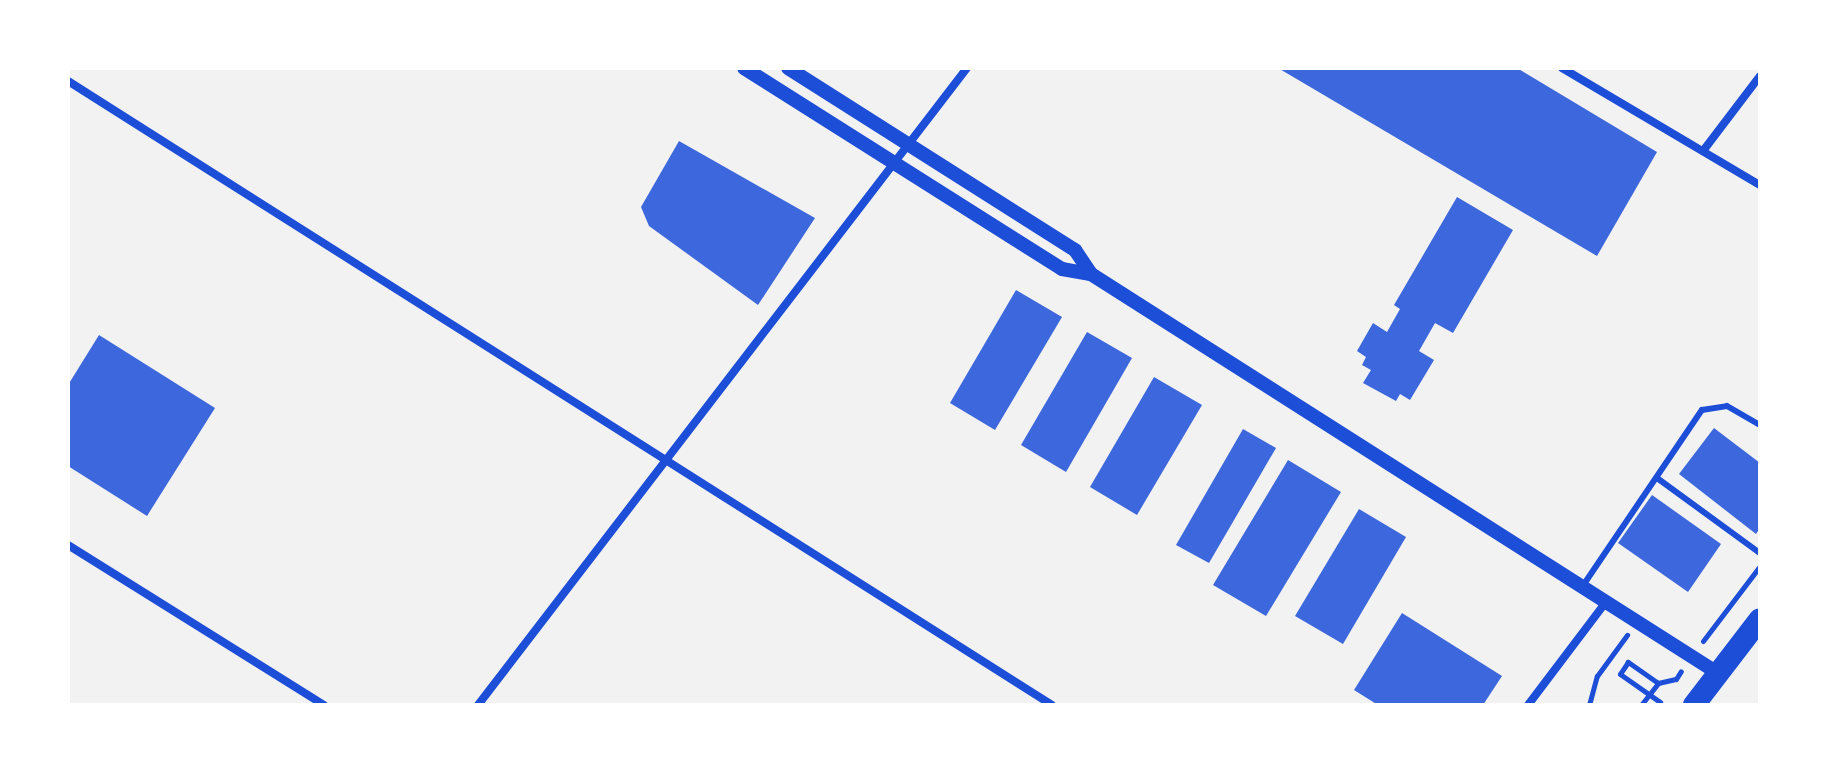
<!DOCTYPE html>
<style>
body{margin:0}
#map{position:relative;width:1828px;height:773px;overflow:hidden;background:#f2f2f2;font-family:"Space Grotesk",sans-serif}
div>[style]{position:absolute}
.building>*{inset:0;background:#3d67dc}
.path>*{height:5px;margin:-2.5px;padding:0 2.5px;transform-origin:2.5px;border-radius:2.5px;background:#1d4ed8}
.service>*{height:6px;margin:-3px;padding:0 3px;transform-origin:3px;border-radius:3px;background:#1d4ed8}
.minor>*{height:8px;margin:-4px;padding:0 4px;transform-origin:4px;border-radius:4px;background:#1d4ed8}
.tertiary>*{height:14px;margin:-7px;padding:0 7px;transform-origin:7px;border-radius:7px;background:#1d4ed8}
.trunk>*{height:22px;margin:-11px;padding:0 11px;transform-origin:11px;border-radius:11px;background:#1d4ed8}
span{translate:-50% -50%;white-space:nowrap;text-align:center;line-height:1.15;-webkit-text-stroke:6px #fff;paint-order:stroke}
.frame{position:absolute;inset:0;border:70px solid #fff;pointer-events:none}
</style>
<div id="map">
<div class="building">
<div style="clip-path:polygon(1278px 68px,1517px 68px,1657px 152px,1597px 256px)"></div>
<div style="clip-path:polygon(679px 141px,815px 218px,758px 305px,649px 226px,641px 207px)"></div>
<div style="clip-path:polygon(1457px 197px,1513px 230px,1453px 333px,1435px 323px,1419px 351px,1434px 360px,1410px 400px,1400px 394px,1396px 401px,1363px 383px,1371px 370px,1362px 365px,1366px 357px,1357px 351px,1373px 323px,1387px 332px,1400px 309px,1394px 305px)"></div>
<div style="clip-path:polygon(1016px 290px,1062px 317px,995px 430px,950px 403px)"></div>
<div style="clip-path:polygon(1087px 332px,1132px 358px,1066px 472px,1021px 445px)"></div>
<div style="clip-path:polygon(99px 335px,215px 408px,147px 516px,68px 466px,68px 385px)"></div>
<div style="clip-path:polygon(1154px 377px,1202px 405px,1137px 515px,1090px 487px)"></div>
<div style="clip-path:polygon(1714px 428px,1760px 463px,1760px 528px,1756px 534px,1679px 474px)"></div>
<div style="clip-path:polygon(1243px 429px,1276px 448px,1209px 563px,1176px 545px)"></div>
<div style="clip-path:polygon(1288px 460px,1341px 492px,1266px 616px,1213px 585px)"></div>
<div style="clip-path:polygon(1652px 495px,1721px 544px,1688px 592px,1618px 543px)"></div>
<div style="clip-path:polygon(1359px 509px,1406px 537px,1343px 644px,1295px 616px)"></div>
<div style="clip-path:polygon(1402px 613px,1502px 676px,1483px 705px,1378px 705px,1354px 690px)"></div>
</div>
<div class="path">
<div style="left:1703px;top:641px;width:94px;rotate:-52.8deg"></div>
<div style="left:1658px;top:683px;width:37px;rotate:-145deg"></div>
<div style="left:1628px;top:662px;width:14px;rotate:124deg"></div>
<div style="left:1620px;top:674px;width:49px;rotate:35deg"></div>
<div style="left:1589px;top:705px;width:30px;rotate:-75deg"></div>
<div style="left:1597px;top:676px;width:51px;rotate:-53.8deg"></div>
<div style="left:1641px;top:705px;width:28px;rotate:-52deg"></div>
<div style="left:1658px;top:683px;width:18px;rotate:-13deg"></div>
<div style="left:1676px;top:679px;width:9px;rotate:-58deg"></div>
</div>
<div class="service">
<div style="left:1657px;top:478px;width:127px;rotate:36.1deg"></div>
<div style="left:1582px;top:587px;width:214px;rotate:-55.9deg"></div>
<div style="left:1702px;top:410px;width:25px;rotate:-9deg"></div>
<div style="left:1727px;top:406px;width:38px;rotate:30deg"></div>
</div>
<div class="minor">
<div style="left:1562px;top:68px;width:230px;rotate:30.6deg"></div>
<div style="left:68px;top:81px;width:1165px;rotate:32.38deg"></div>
<div style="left:1703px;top:151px;width:94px;rotate:-52.8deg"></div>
<div style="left:68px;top:545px;width:302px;rotate:32deg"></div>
<div style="left:478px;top:705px;width:803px;rotate:-52.49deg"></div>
<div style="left:1528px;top:705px;width:129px;rotate:-52.9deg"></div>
</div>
<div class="tertiary">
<div style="left:744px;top:68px;width:376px;rotate:32.3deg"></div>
<div style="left:1062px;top:269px;width:29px;rotate:10deg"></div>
<div style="left:788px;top:68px;width:340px;rotate:32.4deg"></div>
<div style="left:1075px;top:250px;width:29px;rotate:56deg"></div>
<div style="left:1091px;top:274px;width:745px;rotate:32.49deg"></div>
</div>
<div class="trunk">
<div style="left:1694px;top:705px;width:108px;rotate:-52.5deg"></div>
</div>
<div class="frame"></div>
</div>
